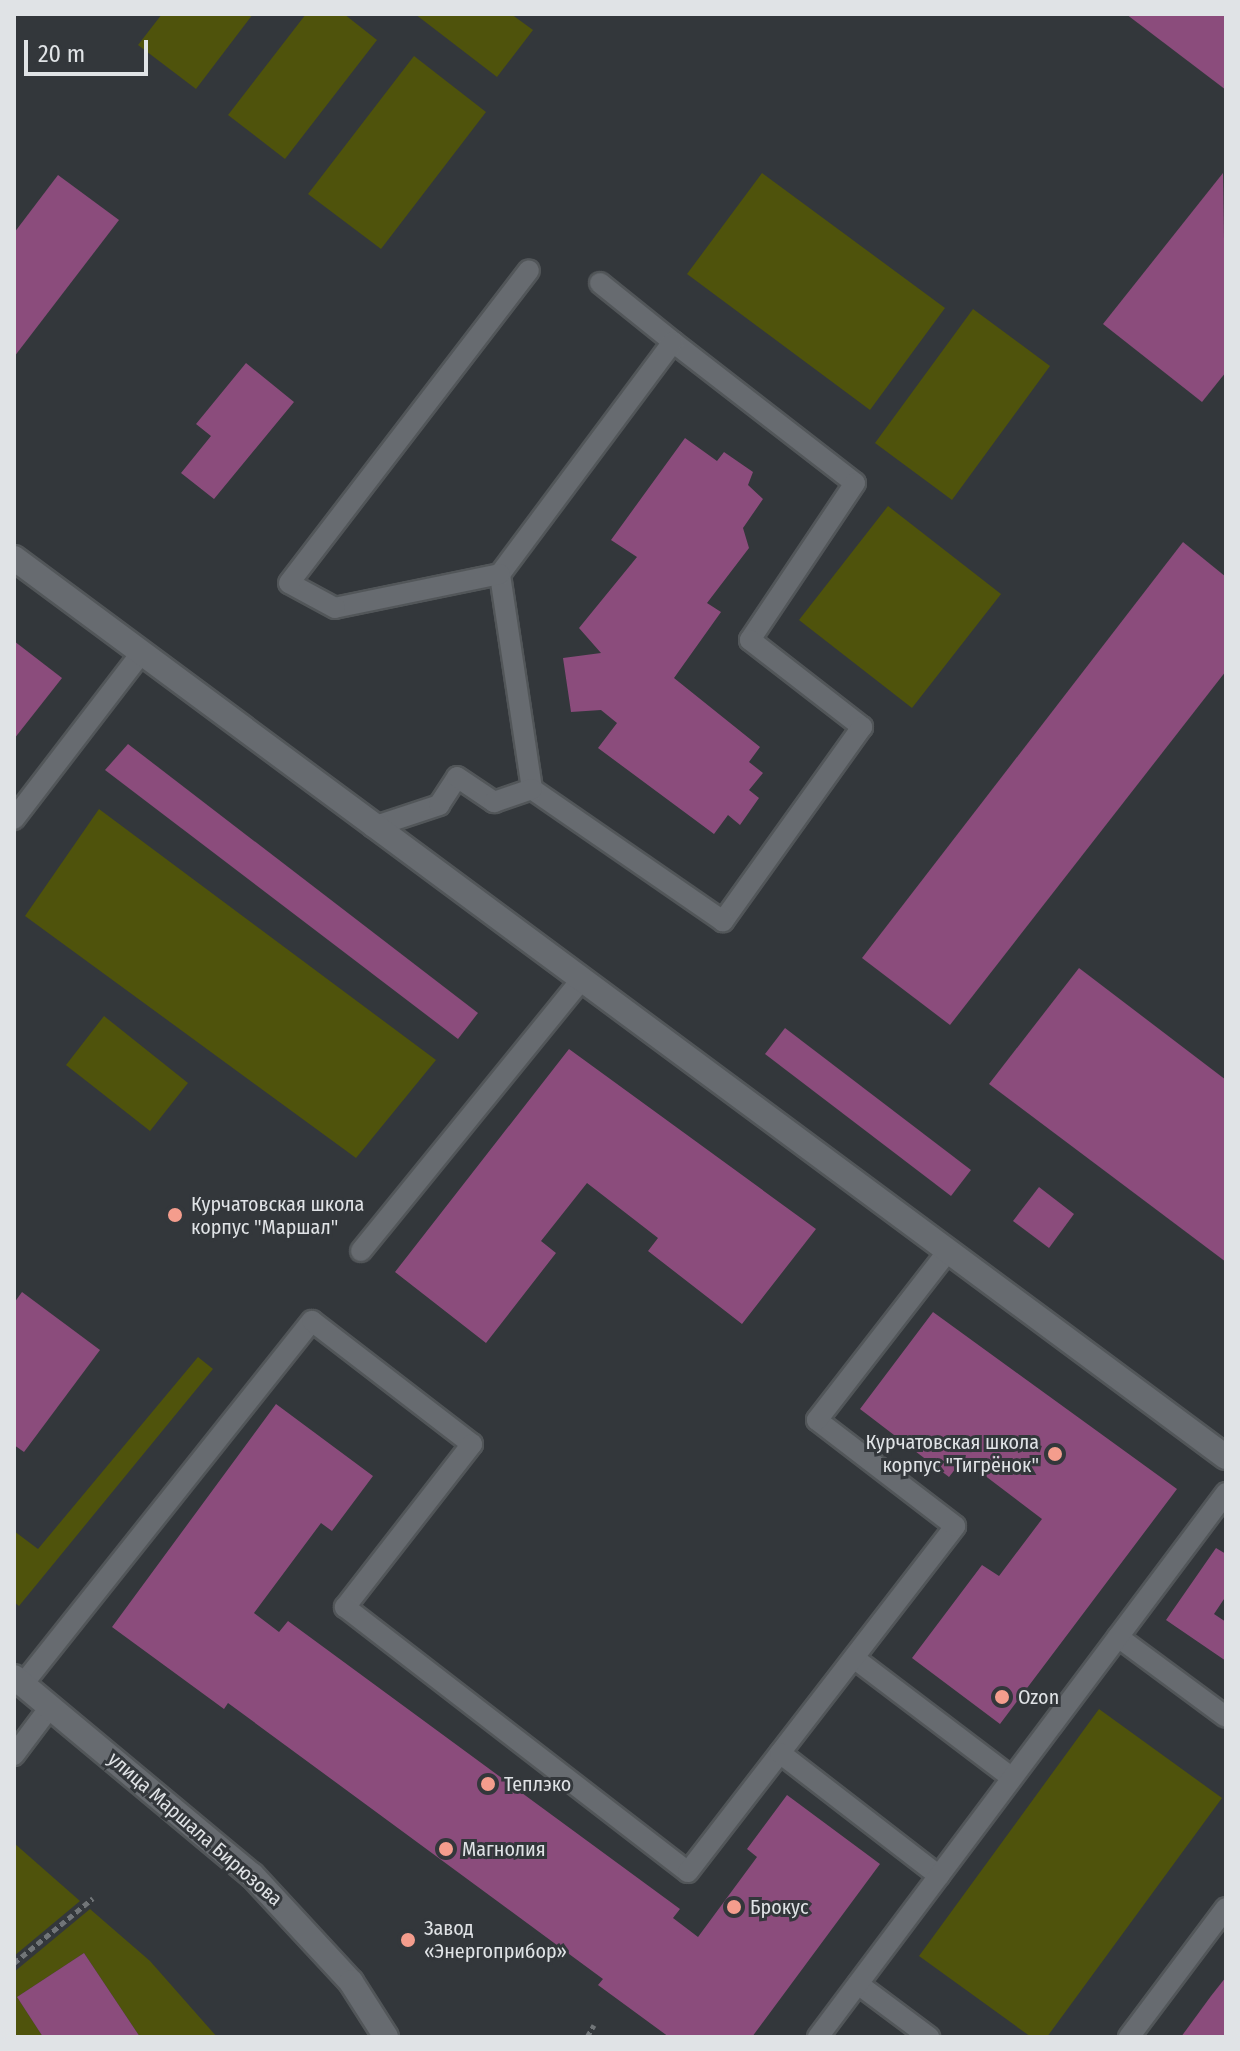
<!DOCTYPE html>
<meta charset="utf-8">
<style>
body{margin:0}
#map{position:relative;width:1240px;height:2051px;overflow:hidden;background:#33373b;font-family:"Fira Sans Condensed",sans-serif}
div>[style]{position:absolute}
.green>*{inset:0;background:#4f530c}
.building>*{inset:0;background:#8b4c7c}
.path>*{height:5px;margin-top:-2.5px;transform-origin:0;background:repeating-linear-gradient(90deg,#717578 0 6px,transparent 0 10px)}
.roads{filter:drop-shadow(2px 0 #525659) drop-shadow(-2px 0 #525659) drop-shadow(0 2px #525659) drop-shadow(0 -2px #525659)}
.service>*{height:20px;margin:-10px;padding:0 10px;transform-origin:10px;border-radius:10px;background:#676b70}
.minor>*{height:24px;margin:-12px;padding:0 12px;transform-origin:12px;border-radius:12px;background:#676b70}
.tertiary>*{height:24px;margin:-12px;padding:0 12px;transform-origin:12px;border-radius:12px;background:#676b70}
.dots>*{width:22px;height:22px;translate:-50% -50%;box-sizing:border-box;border:4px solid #33373b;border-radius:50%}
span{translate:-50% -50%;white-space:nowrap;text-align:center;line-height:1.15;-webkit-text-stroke:6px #33373b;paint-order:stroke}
.poi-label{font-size:20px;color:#e0e3e6}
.left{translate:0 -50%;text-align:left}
.right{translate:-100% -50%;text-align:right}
.street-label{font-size:20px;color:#e0e3e6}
.frame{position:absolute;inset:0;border:16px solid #e0e3e6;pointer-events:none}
.scale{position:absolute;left:24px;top:40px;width:124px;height:36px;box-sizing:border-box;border:4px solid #e0e3e6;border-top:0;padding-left:10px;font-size:24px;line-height:28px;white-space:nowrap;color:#e0e3e6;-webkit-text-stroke:6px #33373b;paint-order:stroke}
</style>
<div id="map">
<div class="green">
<div style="clip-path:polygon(162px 14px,253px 14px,196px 89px,138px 45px)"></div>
<div style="clip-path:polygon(306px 14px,344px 14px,377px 40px,285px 159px,228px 115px)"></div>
<div style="clip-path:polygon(415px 14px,511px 14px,533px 30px,497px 77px)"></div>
<div style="clip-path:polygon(414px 56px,486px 112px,381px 249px,308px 194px)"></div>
<div style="clip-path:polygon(762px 173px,945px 308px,870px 410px,687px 274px)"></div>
<div style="clip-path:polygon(973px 309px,1050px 366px,952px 500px,875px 443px)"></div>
<div style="clip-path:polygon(888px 506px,1001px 594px,912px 708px,799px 620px)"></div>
<div style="clip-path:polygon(99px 809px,436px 1060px,356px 1158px,25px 916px)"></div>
<div style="clip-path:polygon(104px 1016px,188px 1083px,150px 1131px,66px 1065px)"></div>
<div style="clip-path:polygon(198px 1357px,213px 1369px,19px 1606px,14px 1602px,14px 1531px,38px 1549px)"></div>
<div style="clip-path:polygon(1099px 1709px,1222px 1798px,1047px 2037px,1031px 2037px,919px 1956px)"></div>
<div style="clip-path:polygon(14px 1843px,80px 1901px,14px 1956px)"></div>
<div style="clip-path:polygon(90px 1909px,150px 1961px,217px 2037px,140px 2037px,84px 1953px,17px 1997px,43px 2037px,14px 2037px,14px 1972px)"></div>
</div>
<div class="building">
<div style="clip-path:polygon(1126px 14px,1226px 14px,1226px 90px)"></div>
<div style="clip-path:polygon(1223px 173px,1226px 372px,1202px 402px,1103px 324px)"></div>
<div style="clip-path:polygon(58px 175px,119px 220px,14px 357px,14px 233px)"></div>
<div style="clip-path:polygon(246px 363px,294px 402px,214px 499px,181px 473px,211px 436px,196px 424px)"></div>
<div style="clip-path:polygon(685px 438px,717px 461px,724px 452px,753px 472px,748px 485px,763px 499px,743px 528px,749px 548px,707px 603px,721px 612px,674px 678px,760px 747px,749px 762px,763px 773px,749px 790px,759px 798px,740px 825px,728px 815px,714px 834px,598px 748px,617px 723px,601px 710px,571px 712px,563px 658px,601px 653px,579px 628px,637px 557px,611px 540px)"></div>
<div style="clip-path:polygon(1183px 542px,1226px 577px,1226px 671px,950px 1025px,862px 958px)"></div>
<div style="clip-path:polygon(14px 641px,62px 678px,14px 739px)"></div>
<div style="clip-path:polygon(128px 744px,478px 1013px,458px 1039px,105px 770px)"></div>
<div style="clip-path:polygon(1079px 968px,1226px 1080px,1226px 1262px,989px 1084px)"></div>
<div style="clip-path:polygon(785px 1028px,971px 1170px,951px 1196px,765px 1054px)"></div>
<div style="clip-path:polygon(569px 1049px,816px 1229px,742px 1324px,648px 1251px,658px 1238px,587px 1183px,541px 1241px,556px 1253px,486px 1343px,395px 1272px)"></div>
<div style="clip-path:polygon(1039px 1187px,1074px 1214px,1049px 1248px,1013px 1221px)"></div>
<div style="clip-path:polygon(22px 1292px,100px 1350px,24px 1452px,14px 1445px,14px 1303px)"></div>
<div style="clip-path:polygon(933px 1312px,1177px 1489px,1000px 1724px,912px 1658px,982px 1565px,999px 1576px,1042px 1519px,963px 1459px,949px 1477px,860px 1409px)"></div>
<div style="clip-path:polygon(276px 1404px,373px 1476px,332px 1531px,321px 1523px,254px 1613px,279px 1632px,288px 1621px,680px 1909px,673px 1918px,698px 1937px,757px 1857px,747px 1849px,787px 1795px,880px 1864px,752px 2037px,669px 2037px,598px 1985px,603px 1979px,228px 1703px,224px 1709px,112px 1627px)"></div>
<div style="clip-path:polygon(1216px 1548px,1226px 1554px,1226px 1596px,1214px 1614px,1226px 1622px,1226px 1661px,1166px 1620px)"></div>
<div style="clip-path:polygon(84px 1953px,140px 2037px,43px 2037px,17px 1997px)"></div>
<div style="clip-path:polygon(1226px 1977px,1226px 2037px,1181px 2037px,1211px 1996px)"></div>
</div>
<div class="path">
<div style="left:14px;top:1963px;width:102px;rotate:-39.4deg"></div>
<div style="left:587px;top:2037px;width:14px;rotate:-60deg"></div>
</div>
<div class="roads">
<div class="service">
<div style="left:600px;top:283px;width:94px;rotate:38.9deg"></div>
<div style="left:673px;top:342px;width:230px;rotate:37.8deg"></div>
<div style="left:855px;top:483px;width:189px;rotate:123.8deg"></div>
<div style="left:750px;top:640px;width:142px;rotate:37.8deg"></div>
<div style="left:862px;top:727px;width:239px;rotate:125.6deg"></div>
<div style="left:723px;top:921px;width:232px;rotate:-145.4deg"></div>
<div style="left:532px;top:789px;width:217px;rotate:-98.5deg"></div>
<div style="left:500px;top:574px;width:289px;rotate:-53.3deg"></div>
<div style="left:500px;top:574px;width:168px;rotate:168.4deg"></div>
<div style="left:335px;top:608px;width:52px;rotate:-151.5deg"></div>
<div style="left:289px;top:583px;width:394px;rotate:-52.5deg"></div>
<div style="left:14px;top:819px;width:210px;rotate:-52.5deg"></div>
<div style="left:373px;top:827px;width:70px;rotate:-18.4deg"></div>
<div style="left:439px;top:805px;width:33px;rotate:-57deg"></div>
<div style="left:457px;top:777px;width:45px;rotate:34deg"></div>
<div style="left:494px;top:802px;width:40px;rotate:-18.9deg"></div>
<div style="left:361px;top:1251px;width:349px;rotate:-50.9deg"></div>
<div style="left:1118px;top:1637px;width:134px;rotate:36.5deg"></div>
<div style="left:854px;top:1658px;width:198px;rotate:37.2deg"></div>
<div style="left:23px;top:1684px;width:464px;rotate:-51.5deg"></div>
<div style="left:312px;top:1321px;width:202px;rotate:37.6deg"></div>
<div style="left:472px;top:1444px;width:207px;rotate:127.9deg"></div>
<div style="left:345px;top:1607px;width:433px;rotate:37.7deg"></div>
<div style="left:688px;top:1872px;width:437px;rotate:-52.3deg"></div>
<div style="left:955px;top:1526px;width:174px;rotate:-142.5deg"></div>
<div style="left:817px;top:1420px;width:214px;rotate:-52.2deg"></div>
<div style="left:780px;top:1753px;width:201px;rotate:37.7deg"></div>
<div style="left:14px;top:1755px;width:60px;rotate:-53.1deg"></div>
<div style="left:858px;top:1984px;width:89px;rotate:36.7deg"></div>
<div style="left:818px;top:2037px;width:680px;rotate:-53.13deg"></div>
<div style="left:1129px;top:2037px;width:161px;rotate:-53.1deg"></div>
</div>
<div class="minor">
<div style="left:14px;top:558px;width:1509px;rotate:36.57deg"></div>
</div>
<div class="tertiary">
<div style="left:14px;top:1677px;width:310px;rotate:39.8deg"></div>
<div style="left:252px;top:1875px;width:146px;rotate:47.2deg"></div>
<div style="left:351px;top:1982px;width:65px;rotate:57.5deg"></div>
</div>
</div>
<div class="dots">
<div style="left:175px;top:1215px;background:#f49d8d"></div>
<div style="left:1055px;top:1454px;background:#f49d8d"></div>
<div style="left:1002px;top:1697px;background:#f49d8d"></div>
<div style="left:488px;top:1784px;background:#f49d8d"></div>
<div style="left:446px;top:1849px;background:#f49d8d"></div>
<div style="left:734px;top:1907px;background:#f49d8d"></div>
<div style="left:408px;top:1940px;background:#f49d8d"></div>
</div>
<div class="poi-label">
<span class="left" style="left:191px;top:1216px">Курчатовская школа<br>корпус "Маршал"</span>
<span class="right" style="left:1039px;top:1454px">Курчатовская школа<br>корпус "Тигрёнок"</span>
<span class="left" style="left:1018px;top:1697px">Ozon</span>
<span class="left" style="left:504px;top:1784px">Теплэко</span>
<span class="left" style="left:462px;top:1849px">Магнолия</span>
<span class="left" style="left:750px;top:1907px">Брокус</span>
<span class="left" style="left:424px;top:1940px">Завод<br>«Энергоприбор»</span>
</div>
<div class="street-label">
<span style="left:195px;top:1829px;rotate:41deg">улица Маршала Бирюзова</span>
</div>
<div class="frame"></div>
<div class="scale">20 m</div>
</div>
